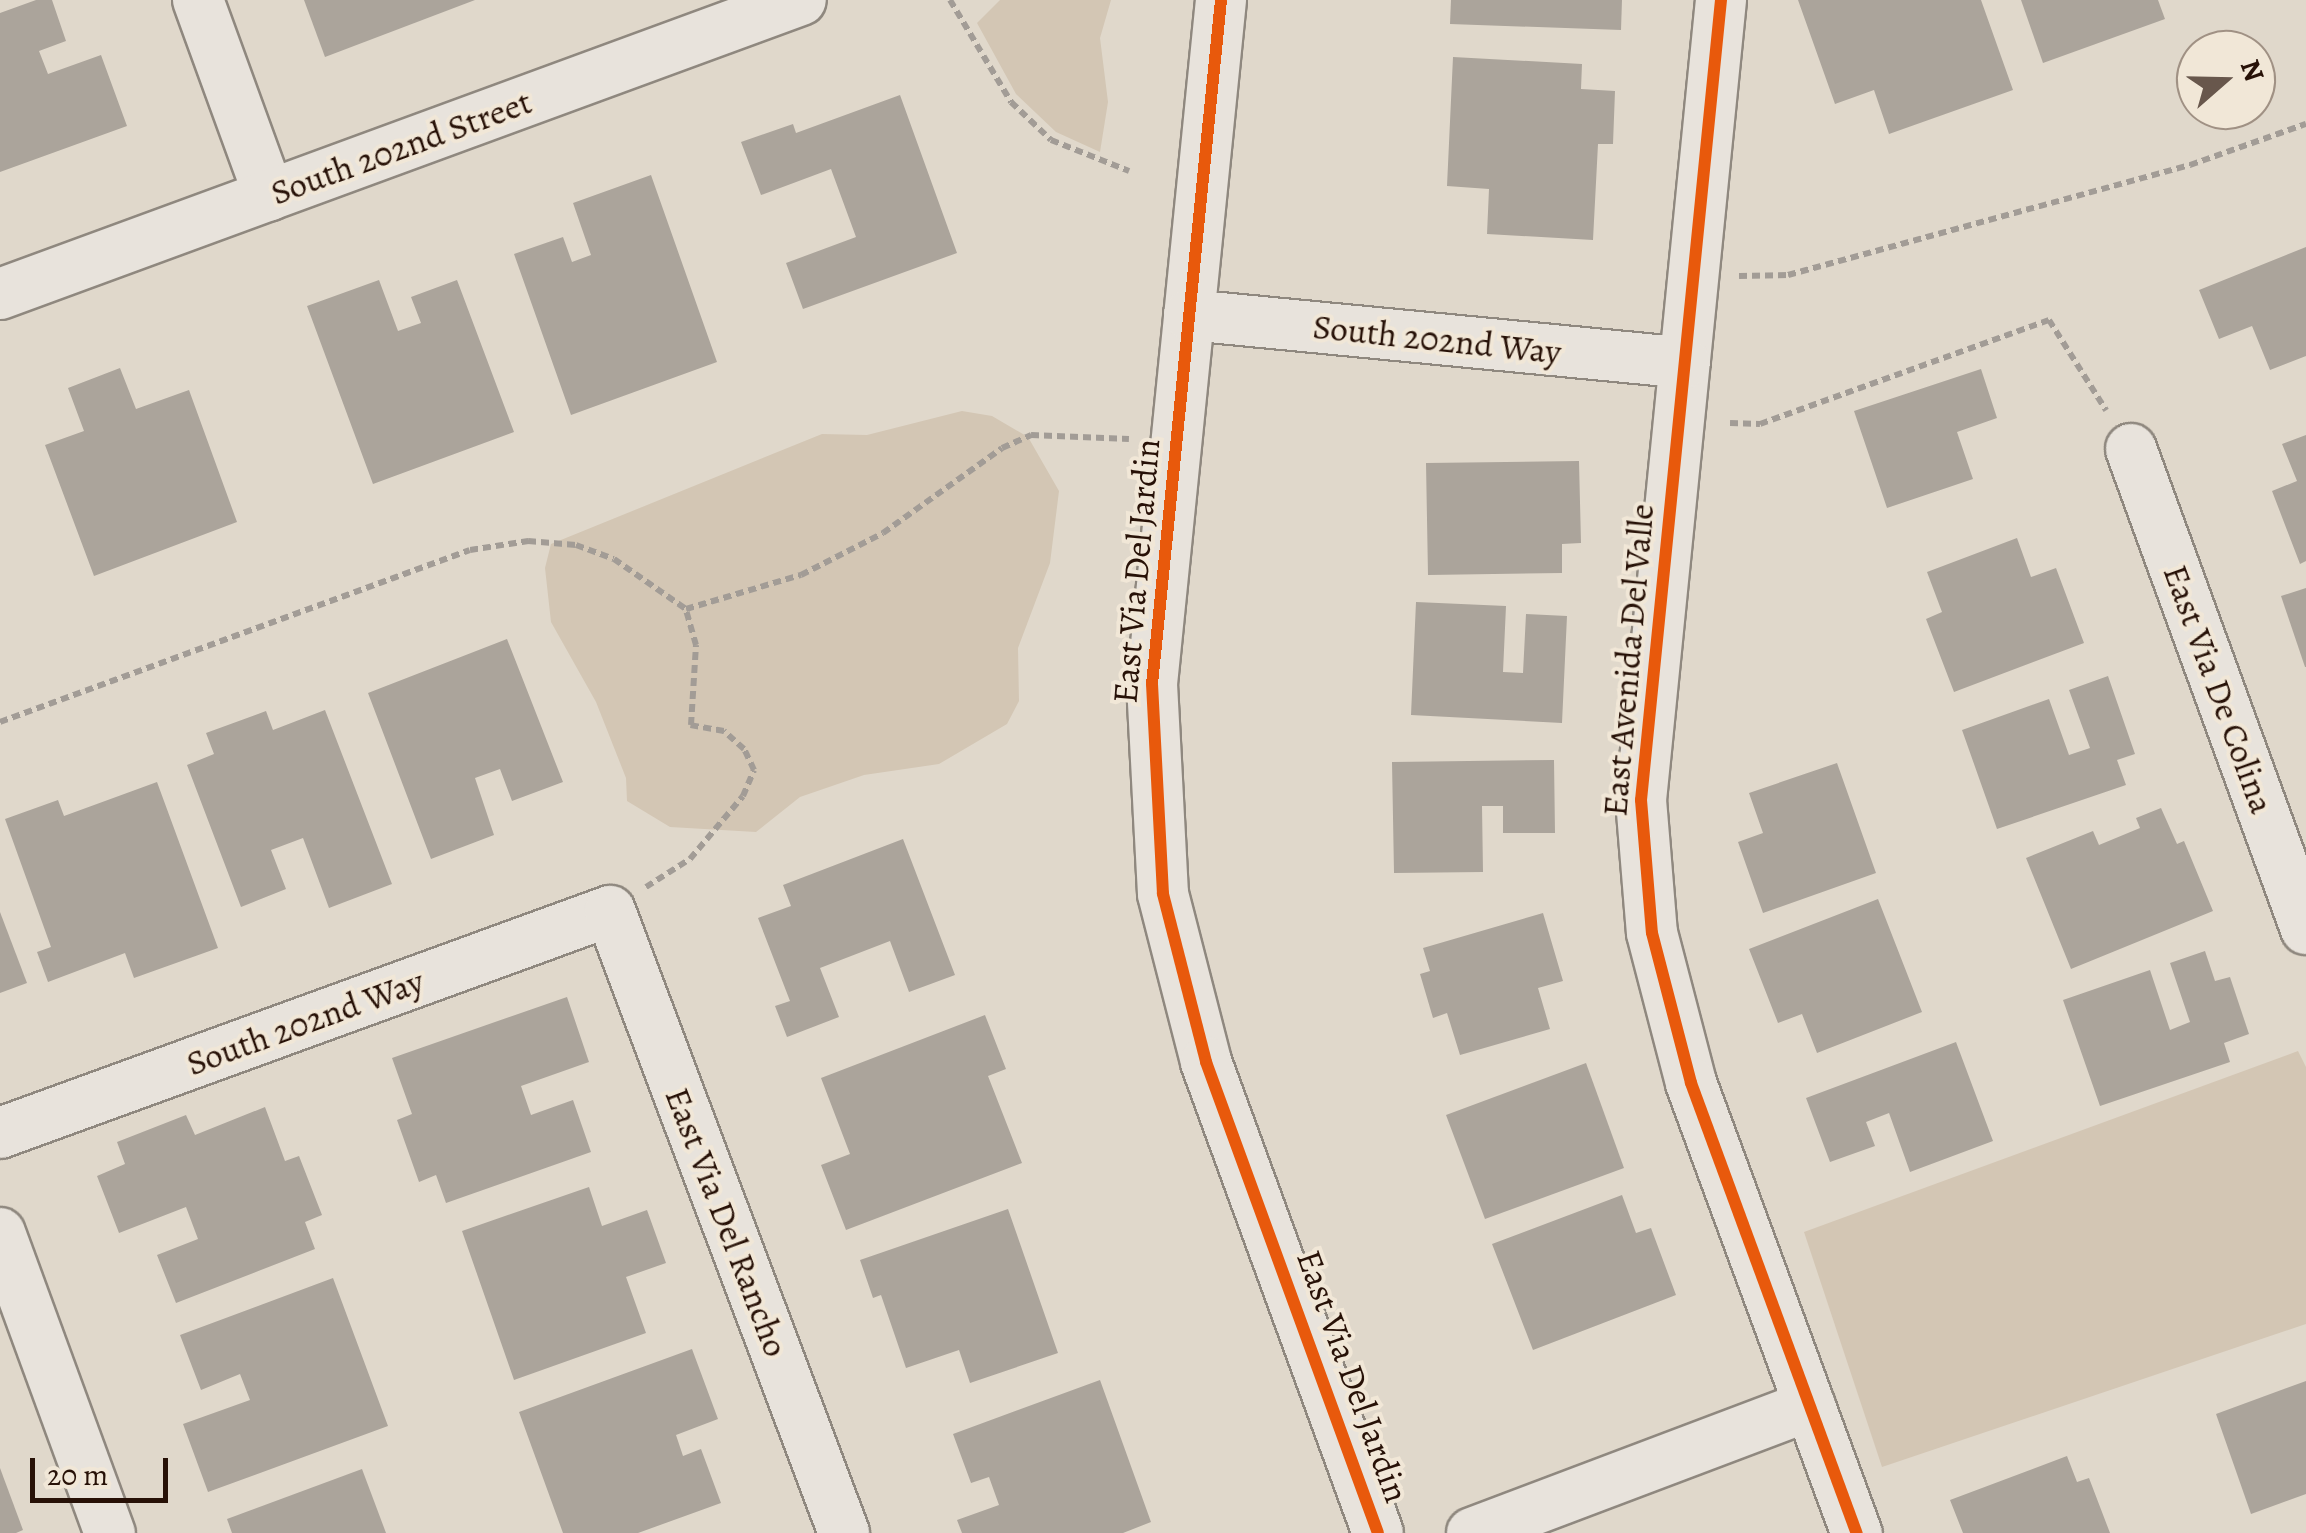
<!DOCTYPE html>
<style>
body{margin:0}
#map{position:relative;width:2306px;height:1533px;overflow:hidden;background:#e0d8cb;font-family:Alegreya,serif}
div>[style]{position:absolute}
.green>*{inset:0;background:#d3c6b4}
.building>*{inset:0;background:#aba49b}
.path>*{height:6px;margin-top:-3px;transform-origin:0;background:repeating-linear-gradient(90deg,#a29c96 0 8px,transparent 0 13px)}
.roads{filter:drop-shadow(2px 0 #8f887f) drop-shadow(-2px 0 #8f887f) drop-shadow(0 2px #8f887f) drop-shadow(0 -2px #8f887f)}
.minor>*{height:50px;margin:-25px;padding:0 25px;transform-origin:25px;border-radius:25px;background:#e8e3dc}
.cycleway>*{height:12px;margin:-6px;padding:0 6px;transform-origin:6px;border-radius:6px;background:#e8590c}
span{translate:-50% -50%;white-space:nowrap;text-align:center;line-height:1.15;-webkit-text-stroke:8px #f1e7d7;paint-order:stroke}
.street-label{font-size:35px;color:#271107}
.north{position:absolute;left:2176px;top:30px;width:100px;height:100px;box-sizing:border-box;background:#f1e7d7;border:2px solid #a09184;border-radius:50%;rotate:70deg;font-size:28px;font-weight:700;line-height:40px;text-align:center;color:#271107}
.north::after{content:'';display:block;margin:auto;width:35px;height:45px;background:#68574c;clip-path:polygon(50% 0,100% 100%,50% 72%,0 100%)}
.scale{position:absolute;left:30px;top:1458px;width:138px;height:45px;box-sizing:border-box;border:5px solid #271107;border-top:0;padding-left:12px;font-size:30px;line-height:35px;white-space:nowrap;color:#271107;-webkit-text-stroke:8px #f1e7d7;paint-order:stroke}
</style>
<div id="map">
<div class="green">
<div style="clip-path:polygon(1000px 0,1111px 0,1100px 38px,1108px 102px,1100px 152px,1056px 132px,1016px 94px,977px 23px)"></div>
<div style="clip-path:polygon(962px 411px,992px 416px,1028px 437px,1059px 491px,1050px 563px,1018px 648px,1019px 701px,1007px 724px,939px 764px,864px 775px,800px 797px,756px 832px,670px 827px,627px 801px,626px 778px,596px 702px,551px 622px,545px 568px,551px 544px,822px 434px,867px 435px)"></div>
<div style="clip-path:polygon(2298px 1051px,2306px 1067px,2306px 1324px,1882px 1467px,1804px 1232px)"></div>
</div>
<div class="building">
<div style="clip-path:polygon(36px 0,52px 0,66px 41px,39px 51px,48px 74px,101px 55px,127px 126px,0 172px,0 13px)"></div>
<div style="clip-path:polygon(304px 0,475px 0,325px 57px)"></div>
<div style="clip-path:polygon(1451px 0,1622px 0,1621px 30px,1450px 24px)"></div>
<div style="clip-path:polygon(1798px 0,1981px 0,2013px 90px,1889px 134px,1874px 90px,1835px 104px)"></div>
<div style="clip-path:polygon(2021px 0,2158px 0,2165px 19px,2043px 63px)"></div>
<div style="clip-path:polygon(1453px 57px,1582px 64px,1581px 89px,1615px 91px,1613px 144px,1598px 144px,1593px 240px,1487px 234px,1489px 189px,1447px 186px)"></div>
<div style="clip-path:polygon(900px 95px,957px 253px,803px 309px,786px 263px,856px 237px,831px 169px,761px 195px,741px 142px,793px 124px,796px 133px)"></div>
<div style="clip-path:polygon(651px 175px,717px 362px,571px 415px,514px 254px,563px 237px,572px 262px,591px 255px,573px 203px)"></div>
<div style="clip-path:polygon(2306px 247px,2306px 356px,2270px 370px,2252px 326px,2219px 339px,2199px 290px)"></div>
<div style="clip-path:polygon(379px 280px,398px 331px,421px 323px,411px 297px,457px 280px,514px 432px,373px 484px,307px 306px)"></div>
<div style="clip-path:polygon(120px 368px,136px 409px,189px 390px,237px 522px,94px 576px,45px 445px,84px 431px,68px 388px)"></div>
<div style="clip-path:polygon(1981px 369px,1997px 418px,1957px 432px,1973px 479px,1887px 508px,1854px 411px)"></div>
<div style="clip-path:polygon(2306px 435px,2306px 561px,2300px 564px,2272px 491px,2297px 481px,2282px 444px)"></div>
<div style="clip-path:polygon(1579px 461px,1581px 543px,1562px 544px,1562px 573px,1428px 575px,1426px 463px)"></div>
<div style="clip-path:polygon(2017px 538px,2031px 577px,2056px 568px,2084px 643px,1954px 692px,1926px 619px,1942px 612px,1927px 572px)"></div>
<div style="clip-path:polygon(2306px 588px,2306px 667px,2305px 667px,2281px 596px)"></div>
<div style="clip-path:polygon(1416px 602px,1506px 606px,1503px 672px,1523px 673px,1526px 614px,1567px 616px,1562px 723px,1411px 715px)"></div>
<div style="clip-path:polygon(507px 639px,563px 782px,512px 801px,500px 769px,475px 778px,494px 835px,431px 859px,368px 693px)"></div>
<div style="clip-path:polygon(2108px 676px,2135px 754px,2117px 760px,2126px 785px,1997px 829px,1962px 730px,2049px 699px,2069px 755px,2090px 748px,2069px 690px)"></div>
<div style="clip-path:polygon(325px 710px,392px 884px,329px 908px,303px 838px,271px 850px,286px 889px,241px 907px,187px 765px,214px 754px,206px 733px,266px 711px,273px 730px)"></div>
<div style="clip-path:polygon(1554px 760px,1555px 833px,1503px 833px,1503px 806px,1482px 806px,1483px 872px,1394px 873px,1392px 762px)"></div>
<div style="clip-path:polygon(1837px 763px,1876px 873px,1763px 913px,1738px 842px,1763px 833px,1749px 793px)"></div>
<div style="clip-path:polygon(157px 782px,218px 948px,134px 978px,125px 953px,48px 982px,37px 952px,51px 947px,5px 819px,58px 800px,64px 816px)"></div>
<div style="clip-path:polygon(2161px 808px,2177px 844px,2184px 841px,2213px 911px,2071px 969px,2026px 858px,2093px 831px,2099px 845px,2140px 828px,2136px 818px)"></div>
<div style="clip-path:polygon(903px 839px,955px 975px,909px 992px,890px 941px,820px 968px,839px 1017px,787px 1037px,775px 1006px,790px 1001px,758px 918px,791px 906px,783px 885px)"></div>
<div style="clip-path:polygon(1878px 899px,1922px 1012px,1817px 1053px,1802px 1014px,1778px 1023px,1749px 949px)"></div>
<div style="clip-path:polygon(0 912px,27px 983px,0 993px)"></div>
<div style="clip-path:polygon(1543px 913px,1563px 981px,1538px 988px,1550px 1029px,1460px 1055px,1447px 1013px,1433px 1018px,1420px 974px,1430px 971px,1423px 948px)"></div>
<div style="clip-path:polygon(2205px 951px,2215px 981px,2230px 977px,2249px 1034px,2224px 1043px,2230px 1062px,2100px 1106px,2063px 1000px,2150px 970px,2170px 1030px,2190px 1022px,2170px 963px)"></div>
<div style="clip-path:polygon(567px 997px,589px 1062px,521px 1086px,531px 1115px,573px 1100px,591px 1152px,446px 1203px,436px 1175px,419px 1182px,397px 1120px,412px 1114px,392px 1058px)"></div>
<div style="clip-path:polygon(985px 1015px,1006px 1069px,988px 1076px,1022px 1163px,846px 1230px,821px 1165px,850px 1154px,821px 1078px)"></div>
<div style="clip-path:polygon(1956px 1042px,1993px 1141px,1910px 1172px,1889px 1113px,1866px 1122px,1875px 1146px,1830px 1162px,1806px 1098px)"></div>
<div style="clip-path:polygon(1586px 1063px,1624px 1168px,1485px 1219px,1446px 1115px)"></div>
<div style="clip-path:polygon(265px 1107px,285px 1161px,299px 1156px,322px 1215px,305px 1222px,315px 1249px,176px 1303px,157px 1255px,198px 1239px,186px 1207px,119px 1233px,97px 1176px,125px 1164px,117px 1142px,186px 1115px,195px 1135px)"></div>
<div style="clip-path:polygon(589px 1187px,602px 1226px,647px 1210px,666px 1263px,626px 1277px,646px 1333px,514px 1380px,462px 1231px)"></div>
<div style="clip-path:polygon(1622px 1195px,1636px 1233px,1651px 1228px,1676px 1295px,1533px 1350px,1492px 1244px)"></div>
<div style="clip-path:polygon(1008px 1209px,1058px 1353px,970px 1383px,959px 1350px,906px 1368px,881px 1295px,873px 1298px,860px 1260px)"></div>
<div style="clip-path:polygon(333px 1278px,388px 1426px,208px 1492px,183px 1424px,250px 1400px,240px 1374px,201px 1390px,180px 1335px)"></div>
<div style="clip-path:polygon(692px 1349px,718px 1419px,676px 1435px,683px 1456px,701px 1449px,721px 1503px,638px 1533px,563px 1533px,519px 1412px)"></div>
<div style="clip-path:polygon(1100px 1380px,1151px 1522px,1123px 1533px,962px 1533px,957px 1520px,999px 1505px,989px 1477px,971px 1483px,953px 1434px)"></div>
<div style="clip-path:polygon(2306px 1381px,2306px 1494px,2251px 1514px,2216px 1414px)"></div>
<div style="clip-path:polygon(2067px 1456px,2077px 1482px,2089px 1478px,2110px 1533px,1963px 1533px,1950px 1500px)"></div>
<div style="clip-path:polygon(0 1468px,23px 1530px,16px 1533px,0 1533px)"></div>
<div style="clip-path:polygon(362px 1469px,386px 1533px,232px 1533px,227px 1519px)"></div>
</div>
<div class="path">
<div style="left:950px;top:0;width:119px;rotate:59.1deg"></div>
<div style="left:1011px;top:102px;width:55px;rotate:43.5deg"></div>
<div style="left:1051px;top:140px;width:84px;rotate:21.7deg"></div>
<div style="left:1739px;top:276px;width:49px;rotate:-1.2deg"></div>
<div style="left:1788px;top:275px;width:417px;rotate:-15.3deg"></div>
<div style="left:2190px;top:165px;width:123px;rotate:-19.5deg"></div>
<div style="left:1730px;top:423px;width:30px;rotate:2deg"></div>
<div style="left:1760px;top:424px;width:307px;rotate:-19.8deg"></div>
<div style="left:2049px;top:320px;width:107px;rotate:57.7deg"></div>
<div style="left:0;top:722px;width:500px;rotate:-20.1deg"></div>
<div style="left:470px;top:550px;width:59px;rotate:-8.8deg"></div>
<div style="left:528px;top:541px;width:48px;rotate:4.8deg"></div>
<div style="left:576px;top:545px;width:40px;rotate:20.2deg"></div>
<div style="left:614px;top:559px;width:88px;rotate:34.8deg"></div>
<div style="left:686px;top:609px;width:120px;rotate:-16.5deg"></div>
<div style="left:801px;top:575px;width:92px;rotate:-27.1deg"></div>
<div style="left:883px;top:533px;width:146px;rotate:-35.5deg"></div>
<div style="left:1002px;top:448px;width:32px;rotate:-24deg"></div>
<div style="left:1031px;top:435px;width:98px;rotate:2.3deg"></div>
<div style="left:646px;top:887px;width:52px;rotate:-32.5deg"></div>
<div style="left:690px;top:859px;width:82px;rotate:-49.9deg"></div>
<div style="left:743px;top:796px;width:28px;rotate:-67deg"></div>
<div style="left:754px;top:770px;width:23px;rotate:-115deg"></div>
<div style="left:744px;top:749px;width:27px;rotate:-138deg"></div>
<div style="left:724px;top:731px;width:34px;rotate:-170deg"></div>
<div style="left:691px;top:725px;width:80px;rotate:-86.4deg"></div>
<div style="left:696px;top:645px;width:37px;rotate:-106deg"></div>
</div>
<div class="roads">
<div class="minor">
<div style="left:198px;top:0;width:208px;rotate:70deg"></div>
<div style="left:1221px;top:0;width:687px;rotate:95.76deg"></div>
<div style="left:1152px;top:684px;width:210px;rotate:87deg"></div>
<div style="left:1163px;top:894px;width:173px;rotate:75.6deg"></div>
<div style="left:1206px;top:1062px;width:501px;rotate:69.94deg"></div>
<div style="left:1721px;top:0;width:804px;rotate:95.71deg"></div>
<div style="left:1641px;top:800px;width:133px;rotate:85.3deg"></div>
<div style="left:1652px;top:933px;width:155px;rotate:75.4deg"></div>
<div style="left:1691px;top:1083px;width:480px;rotate:69.8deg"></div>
<div style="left:0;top:294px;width:853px;rotate:-20.16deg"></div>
<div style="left:1189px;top:315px;width:498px;rotate:5.5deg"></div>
<div style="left:2131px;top:449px;width:511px;rotate:69.97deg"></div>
<div style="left:0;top:1133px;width:649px;rotate:-20deg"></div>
<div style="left:610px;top:911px;width:665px;rotate:69.38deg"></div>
<div style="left:0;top:1233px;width:320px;rotate:69.9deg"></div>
<div style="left:1472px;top:1533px;width:361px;rotate:-20.7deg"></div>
</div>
</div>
<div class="cycleway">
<div style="left:1221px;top:0;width:687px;rotate:95.76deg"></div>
<div style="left:1152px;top:684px;width:210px;rotate:87deg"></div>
<div style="left:1163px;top:894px;width:173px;rotate:75.6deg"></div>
<div style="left:1206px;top:1062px;width:501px;rotate:69.94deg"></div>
<div style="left:1721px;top:0;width:804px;rotate:95.71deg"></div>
<div style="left:1641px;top:800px;width:133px;rotate:85.3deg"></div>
<div style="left:1652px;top:933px;width:155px;rotate:75.4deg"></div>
<div style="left:1691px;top:1083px;width:480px;rotate:69.8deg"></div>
</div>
<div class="street-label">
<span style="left:401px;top:147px;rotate:-20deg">South 202nd Street</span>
<span style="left:1437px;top:339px;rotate:6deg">South 202nd Way</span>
<span style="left:1136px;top:571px;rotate:-85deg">East Via Del Jardin</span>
<span style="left:1628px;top:660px;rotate:-85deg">East Avenida Del Valle</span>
<span style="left:2219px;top:689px;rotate:70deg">East Via De Colina</span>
<span style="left:305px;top:1022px;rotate:-20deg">South 202nd Way</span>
<span style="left:727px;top:1222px;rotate:69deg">East Via Del Rancho</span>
<span style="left:1353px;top:1376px;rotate:70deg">East Via Del Jardin</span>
</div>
<div class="north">N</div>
<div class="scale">20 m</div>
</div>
